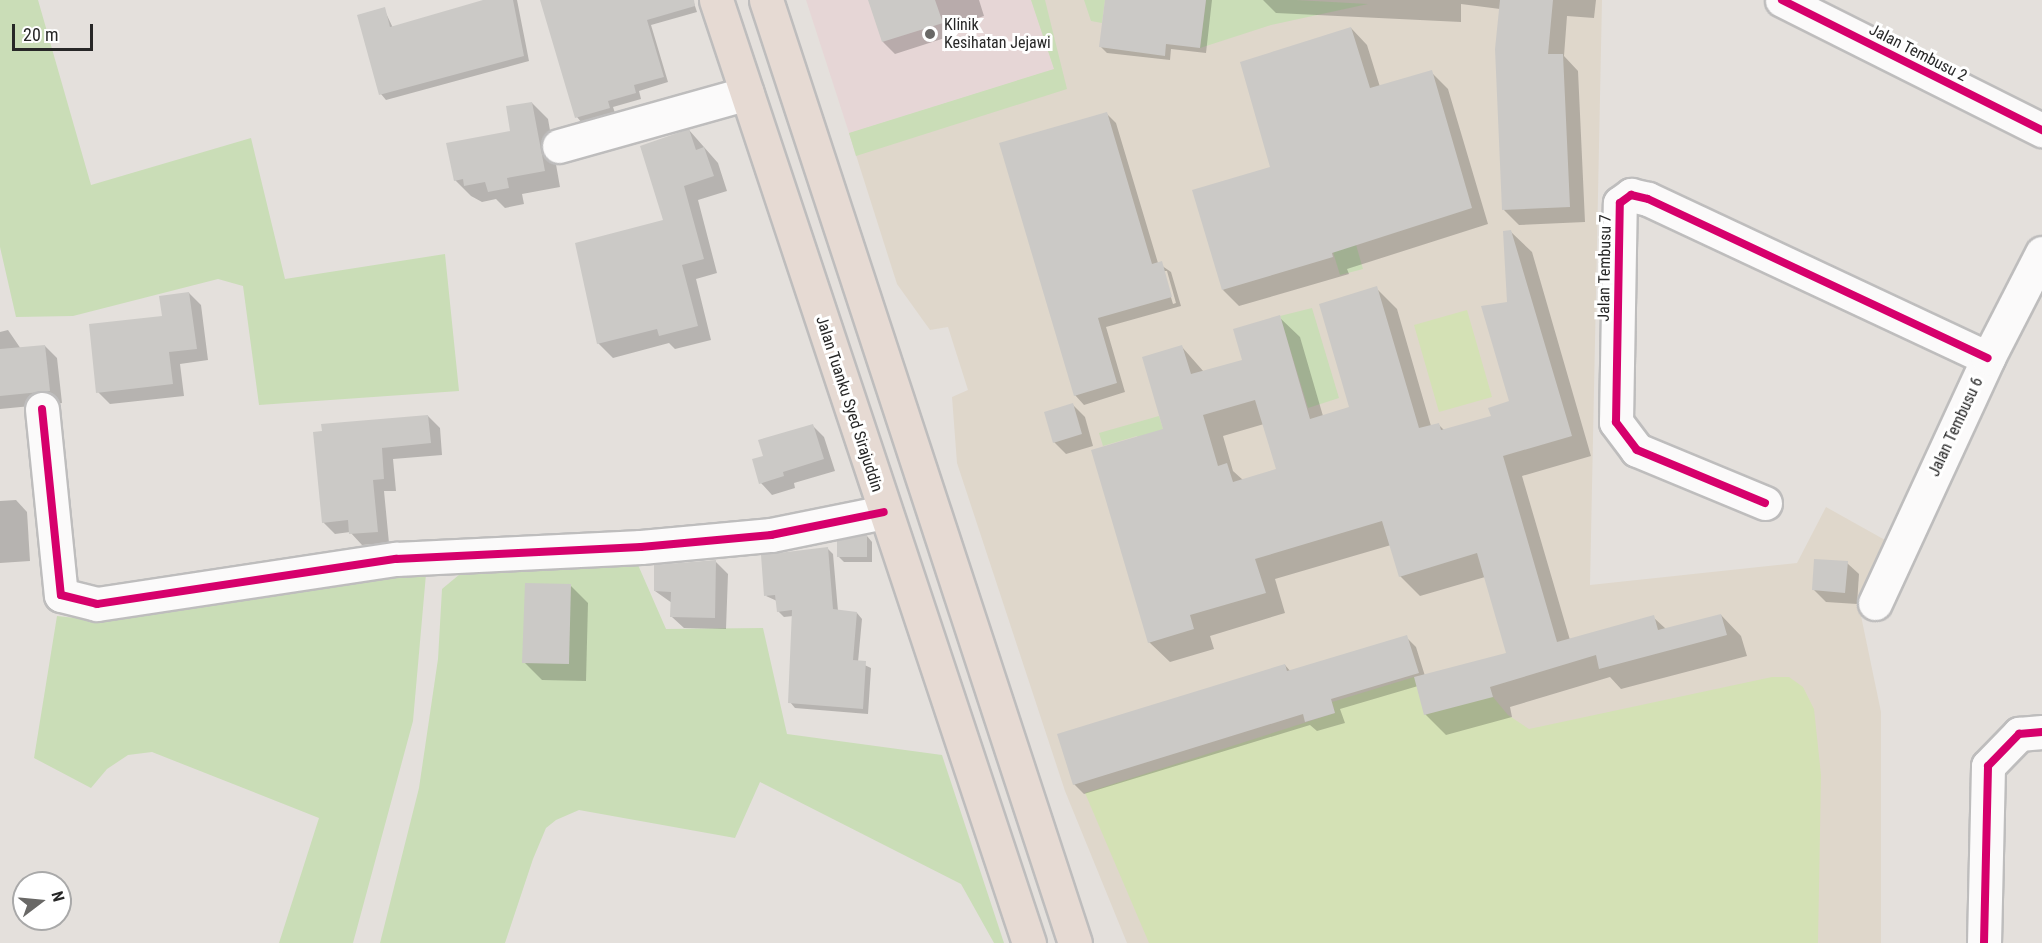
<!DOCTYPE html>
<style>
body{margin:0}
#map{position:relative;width:2042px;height:943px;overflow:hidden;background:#e4e0dc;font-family:"Roboto Condensed",sans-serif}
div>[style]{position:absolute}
.education>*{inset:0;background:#dfd7cb}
.medical>*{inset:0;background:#e6d6d6}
.green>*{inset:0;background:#caddb7}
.pitch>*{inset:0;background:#d4e1b5}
.shadow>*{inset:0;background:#0003}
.building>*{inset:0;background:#cbc9c6}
.roads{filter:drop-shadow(2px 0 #bebdbd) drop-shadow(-2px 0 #bebdbd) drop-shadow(0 2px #bebdbd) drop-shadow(0 -2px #bebdbd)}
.minor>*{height:33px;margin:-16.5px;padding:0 16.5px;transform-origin:16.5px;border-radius:16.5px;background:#fbfafa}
.highway>*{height:33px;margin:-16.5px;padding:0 16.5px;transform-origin:16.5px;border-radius:16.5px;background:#e6dad3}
.cycleway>*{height:8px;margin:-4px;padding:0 4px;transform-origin:4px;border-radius:4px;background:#d6006c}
.dots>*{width:16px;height:16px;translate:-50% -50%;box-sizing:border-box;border:3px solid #fff;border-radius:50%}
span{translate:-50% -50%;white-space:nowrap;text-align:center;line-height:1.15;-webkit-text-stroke:6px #fff;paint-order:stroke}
.poi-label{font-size:16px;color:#272727}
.left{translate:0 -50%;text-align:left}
.street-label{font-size:16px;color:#272727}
.north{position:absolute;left:12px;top:871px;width:60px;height:60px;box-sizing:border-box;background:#fff;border:2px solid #a9a9a9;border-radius:50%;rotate:74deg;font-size:16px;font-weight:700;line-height:24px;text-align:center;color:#272727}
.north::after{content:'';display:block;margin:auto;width:21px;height:27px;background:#696866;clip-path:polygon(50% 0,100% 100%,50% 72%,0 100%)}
.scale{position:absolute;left:12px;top:24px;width:81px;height:27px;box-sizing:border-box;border:3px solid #272727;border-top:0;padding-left:8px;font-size:18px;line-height:21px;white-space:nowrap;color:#272727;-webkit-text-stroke:4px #fff;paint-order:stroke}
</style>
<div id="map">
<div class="education">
<div style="clip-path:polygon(1031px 0,1602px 0,1590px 585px,1797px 563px,1826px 507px,1885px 540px,1860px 611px,1881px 712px,1881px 943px,1127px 943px,1065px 791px,957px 463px,952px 397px,968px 390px,948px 327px,930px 330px,897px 284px,849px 133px,1054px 69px)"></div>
</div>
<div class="medical">
<div style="clip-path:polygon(806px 0,1031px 0,1054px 69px,849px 133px)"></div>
</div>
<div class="green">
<div style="clip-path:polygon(0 0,38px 0,91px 185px,251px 138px,285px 279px,445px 254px,459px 391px,259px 405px,243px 286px,218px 279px,73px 316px,16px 317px,0 247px)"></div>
<div style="clip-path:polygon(1031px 0,1045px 0,1067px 89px,856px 156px,849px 133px,1054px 69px)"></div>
<div style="clip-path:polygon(1084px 0,1105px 0,1102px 23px,1091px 21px)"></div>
<div style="clip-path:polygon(1206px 0,1296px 0,1368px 4px,1271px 25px,1200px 48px)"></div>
<div style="clip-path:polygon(1329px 151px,1363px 269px,1340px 275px,1304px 157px)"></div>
<div style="clip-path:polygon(1312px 308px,1339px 398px,1308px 408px,1280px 316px)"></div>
<div style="clip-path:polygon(1159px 416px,1176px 472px,1186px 599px,1137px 436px,1103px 446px,1099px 433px)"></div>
<div style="clip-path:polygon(635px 558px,666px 629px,763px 628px,787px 734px,942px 755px,1004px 943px,994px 943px,961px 884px,760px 782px,735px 838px,579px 810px,556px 820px,546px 828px,533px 859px,505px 943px,380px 943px,419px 788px,438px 659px,442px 589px,460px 574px,485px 567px)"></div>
<div style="clip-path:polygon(426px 574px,413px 721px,353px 943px,279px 943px,319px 818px,152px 752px,128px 755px,107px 769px,91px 788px,34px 758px,57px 616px,76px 618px,140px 615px,262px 590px)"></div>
</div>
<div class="pitch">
<div style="clip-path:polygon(1467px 310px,1492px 397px,1439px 412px,1414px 325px)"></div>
<div style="clip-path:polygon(1414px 677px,1493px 697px,1508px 715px,1529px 729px,1772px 677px,1789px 677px,1803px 687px,1814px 709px,1821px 775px,1818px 943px,1149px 943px,1085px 793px,1335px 713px,1332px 702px)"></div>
</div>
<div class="shadow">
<div style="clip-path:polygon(489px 0,517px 0,529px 61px,386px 100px,381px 94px,384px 9px,393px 28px)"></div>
<div style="clip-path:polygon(542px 0,693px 0,697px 12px,651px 25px,668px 82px,639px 91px,641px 99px,613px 107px,615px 113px,582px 123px,577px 117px)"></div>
<div style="clip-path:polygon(869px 0,979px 0,984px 16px,951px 27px,954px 35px,895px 54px,883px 42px)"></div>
<div style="clip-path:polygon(1107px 0,1212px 0,1206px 53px,1171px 49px,1170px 60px,1107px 53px,1101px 47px)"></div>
<div style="clip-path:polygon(1263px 0,1596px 0,1594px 18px,1567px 16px,1564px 56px,1578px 71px,1585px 222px,1519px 225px,1504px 210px,1500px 9px,1461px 4px,1461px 22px,1276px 13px)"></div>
<div style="clip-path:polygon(1351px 28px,1367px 45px,1380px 87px,1431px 72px,1448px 89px,1488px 224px,1347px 269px,1349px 274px,1239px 306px,1223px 290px,1272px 168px)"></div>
<div style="clip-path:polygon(532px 103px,548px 119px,560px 187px,522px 194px,524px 204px,505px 208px,496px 199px,482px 202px,471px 196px,455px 180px,512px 132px)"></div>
<div style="clip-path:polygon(evenodd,1107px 114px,1116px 123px,1158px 263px,1171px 272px,1181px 306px,1106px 327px,1125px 392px,1084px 405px,1075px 395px,1107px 114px,1163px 271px,1167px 271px,1176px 303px,1173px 304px,1163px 271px)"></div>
<div style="clip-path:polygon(689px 130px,718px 163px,727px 191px,698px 200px,717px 273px,696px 279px,711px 340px,675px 349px,669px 343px,613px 358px,598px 343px,665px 221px)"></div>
<div style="clip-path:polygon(evenodd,1511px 232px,1532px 252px,1591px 456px,1522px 476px,1570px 640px,1653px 617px,1666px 629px,1721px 615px,1741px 636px,1747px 656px,1621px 689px,1610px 677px,1510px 707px,1512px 717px,1446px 735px,1425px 714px,1418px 686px,1340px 709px,1345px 723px,1317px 731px,1310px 725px,1084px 794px,1074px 784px,1285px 665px,1291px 672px,1406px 637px,1416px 647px,1425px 676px,1508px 654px,1485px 577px,1420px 596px,1400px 576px,1391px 545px,1275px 579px,1285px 613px,1210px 636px,1214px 649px,1170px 662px,1149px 642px,1164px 430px,1182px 347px,1204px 372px,1244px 361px,1279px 317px,1300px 337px,1323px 416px,1351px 408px,1376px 288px,1397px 309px,1431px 426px,1438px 424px,1445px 431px,1493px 417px,1511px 402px,1511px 232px,1264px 424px,1278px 470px,1243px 480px,1233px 471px,1223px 436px,1264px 424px)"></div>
<div style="clip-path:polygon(189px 293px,201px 305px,208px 360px,180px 364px,184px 396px,110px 404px,98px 392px)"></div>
<div style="clip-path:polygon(8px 330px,21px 349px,45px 346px,57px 358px,62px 403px,0 409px,0 332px)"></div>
<div style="clip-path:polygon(1073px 405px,1085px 417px,1093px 446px,1066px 454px,1054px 442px)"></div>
<div style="clip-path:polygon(428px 416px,440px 428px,442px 455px,393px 459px,396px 491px,384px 491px,389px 543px,362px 545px,350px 532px,335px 534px,323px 522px,315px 433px)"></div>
<div style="clip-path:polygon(812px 425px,824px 437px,835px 471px,794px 483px,795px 488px,772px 495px,761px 483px,765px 457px)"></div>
<div style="clip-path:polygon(16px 500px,27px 512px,30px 561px,0 563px,0 501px)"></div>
<div style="clip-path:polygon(867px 536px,872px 542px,872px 562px,844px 562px,839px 557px)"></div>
<div style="clip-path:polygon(827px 548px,833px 554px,838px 611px,857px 613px,862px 619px,858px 662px,871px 668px,868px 714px,795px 708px,790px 702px,793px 616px,784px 617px,778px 611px,777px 601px,766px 596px)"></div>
<div style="clip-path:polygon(716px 562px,728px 574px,726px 629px,684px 628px,672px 617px,672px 603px,655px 591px)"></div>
<div style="clip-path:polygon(1847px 563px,1859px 574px,1857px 604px,1826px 602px,1814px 590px)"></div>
<div style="clip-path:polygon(570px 585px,588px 603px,586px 681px,542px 680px,524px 662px)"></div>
</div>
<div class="building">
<div style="clip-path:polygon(483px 0,513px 0,524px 56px,379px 95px,357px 15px,385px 7px,390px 27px)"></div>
<div style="clip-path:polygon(540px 0,694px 0,695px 6px,647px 20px,664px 77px,634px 85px,636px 93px,608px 101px,610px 108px,575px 118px)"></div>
<div style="clip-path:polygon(868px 0,935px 0,943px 23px,882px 42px)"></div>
<div style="clip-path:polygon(1105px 0,1206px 0,1200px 48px,1166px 44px,1165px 56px,1099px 47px)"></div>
<div style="clip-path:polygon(1500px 0,1553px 0,1548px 54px,1563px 54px,1570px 207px,1502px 210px,1495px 49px)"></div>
<div style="clip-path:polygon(1351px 27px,1370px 88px,1432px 70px,1472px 208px,1332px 253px,1333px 257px,1222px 290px,1192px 190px,1270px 167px,1240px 62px)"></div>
<div style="clip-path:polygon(532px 102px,545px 171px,507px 178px,509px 188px,488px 192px,485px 182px,464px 186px,463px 179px,454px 181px,446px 143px,510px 131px,506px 106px)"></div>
<div style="clip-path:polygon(1107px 112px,1152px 264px,1162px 261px,1172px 297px,1098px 318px,1117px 383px,1074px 396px,999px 143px)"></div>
<div style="clip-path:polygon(689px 129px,696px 150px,704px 147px,714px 176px,684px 186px,704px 259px,682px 265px,698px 326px,659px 336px,657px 329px,597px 344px,575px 243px,663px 220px,640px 146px)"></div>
<div style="clip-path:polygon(evenodd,1511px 230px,1572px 436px,1503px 456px,1557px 642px,1654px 615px,1658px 630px,1721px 614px,1727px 635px,1599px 669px,1596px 655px,1490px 687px,1493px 697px,1424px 715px,1414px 677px,1506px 653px,1477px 553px,1399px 577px,1382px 521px,1255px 559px,1266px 593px,1190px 615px,1194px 629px,1148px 643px,1091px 450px,1163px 429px,1142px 357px,1182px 345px,1191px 374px,1242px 360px,1233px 329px,1280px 315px,1310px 419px,1349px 407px,1319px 304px,1377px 286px,1419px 428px,1439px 423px,1441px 430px,1491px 416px,1488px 408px,1509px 401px,1481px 306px,1507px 302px,1503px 231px,1511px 230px,1255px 400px,1276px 469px,1233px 482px,1227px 463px,1218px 466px,1203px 415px,1255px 400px)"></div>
<div style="clip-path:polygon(189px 292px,197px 349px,169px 352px,173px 384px,96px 393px,89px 324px,162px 316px,159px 296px)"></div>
<div style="clip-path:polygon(45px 345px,50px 391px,0 396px,0 349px)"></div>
<div style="clip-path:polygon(1073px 403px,1082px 434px,1053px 443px,1044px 412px)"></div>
<div style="clip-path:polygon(428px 415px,431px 443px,382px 448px,384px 479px,373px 480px,378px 532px,349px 534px,348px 520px,322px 523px,313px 432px,322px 431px,321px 424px)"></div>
<div style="clip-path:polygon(813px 424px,824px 459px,783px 472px,784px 476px,759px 484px,752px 459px,763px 456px,758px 440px)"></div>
<div style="clip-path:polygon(867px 535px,867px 557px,837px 557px,837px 541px)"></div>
<div style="clip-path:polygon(828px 547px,833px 609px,857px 612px,853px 660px,866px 661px,863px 709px,788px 703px,792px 610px,777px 612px,775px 595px,764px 596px,761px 555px)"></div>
<div style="clip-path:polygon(1814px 559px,1848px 561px,1845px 593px,1812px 590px)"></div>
<div style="clip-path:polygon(716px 560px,715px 618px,670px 617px,671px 592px,654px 591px,654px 565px)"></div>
<div style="clip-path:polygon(525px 583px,571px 584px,569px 664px,522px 663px)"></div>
<div style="clip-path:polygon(1407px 635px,1419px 673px,1331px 699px,1335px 713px,1305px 722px,1303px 714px,1073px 785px,1057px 734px,1285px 664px,1287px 671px)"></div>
</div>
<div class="roads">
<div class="minor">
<div style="left:1782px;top:0;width:291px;rotate:26.6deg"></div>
<div style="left:559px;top:146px;width:195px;rotate:-15.7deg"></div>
<div style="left:42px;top:409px;width:187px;rotate:84.2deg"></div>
<div style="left:61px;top:595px;width:37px;rotate:14deg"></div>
<div style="left:97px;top:604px;width:302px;rotate:-8.6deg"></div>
<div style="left:396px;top:559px;width:245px;rotate:-2.8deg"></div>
<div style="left:641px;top:547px;width:131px;rotate:-5.3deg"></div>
<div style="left:771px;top:535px;width:115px;rotate:-11.5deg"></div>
<div style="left:1765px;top:503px;width:139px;rotate:-157.5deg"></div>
<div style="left:1637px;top:450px;width:35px;rotate:-127deg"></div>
<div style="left:1616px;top:422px;width:219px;rotate:-89deg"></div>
<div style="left:1620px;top:203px;width:14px;rotate:-36deg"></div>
<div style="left:1631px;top:195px;width:17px;rotate:13deg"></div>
<div style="left:1648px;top:199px;width:375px;rotate:25.1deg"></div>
<div style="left:1875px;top:603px;width:270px;rotate:-65.2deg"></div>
<div style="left:1988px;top:358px;width:118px;rotate:-62.8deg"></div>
<div style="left:1984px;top:943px;width:177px;rotate:-88.7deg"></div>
<div style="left:1988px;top:766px;width:45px;rotate:-45.9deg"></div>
<div style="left:2019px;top:734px;width:23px;rotate:-5deg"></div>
</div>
<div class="highway">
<div style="left:716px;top:0;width:994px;rotate:71.64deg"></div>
<div style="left:766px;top:0;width:992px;rotate:71.86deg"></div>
</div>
</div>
<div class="cycleway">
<div style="left:1782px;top:0;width:291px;rotate:26.6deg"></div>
<div style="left:42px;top:409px;width:187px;rotate:84.2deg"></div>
<div style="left:61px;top:595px;width:37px;rotate:14deg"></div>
<div style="left:97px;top:604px;width:302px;rotate:-8.6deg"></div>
<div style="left:396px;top:559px;width:245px;rotate:-2.8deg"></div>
<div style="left:641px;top:547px;width:131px;rotate:-5.3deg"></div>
<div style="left:771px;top:535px;width:115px;rotate:-11.5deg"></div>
<div style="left:1765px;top:503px;width:139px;rotate:-157.5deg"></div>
<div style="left:1637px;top:450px;width:35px;rotate:-127deg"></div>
<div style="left:1616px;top:422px;width:219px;rotate:-89deg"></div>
<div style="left:1620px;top:203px;width:14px;rotate:-36deg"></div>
<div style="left:1631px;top:195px;width:17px;rotate:13deg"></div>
<div style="left:1648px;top:199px;width:375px;rotate:25.1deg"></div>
<div style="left:1984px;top:943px;width:177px;rotate:-88.7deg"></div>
<div style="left:1988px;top:766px;width:45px;rotate:-45.9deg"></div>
<div style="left:2019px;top:734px;width:23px;rotate:-5deg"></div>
</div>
<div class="dots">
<div style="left:930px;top:34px;background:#696866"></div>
</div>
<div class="poi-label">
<span class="left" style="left:944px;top:34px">Klinik<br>Kesihatan Jejawi</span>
</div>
<div class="street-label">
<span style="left:1918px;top:53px;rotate:27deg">Jalan Tembusu 2</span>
<span style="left:1605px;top:268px;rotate:-89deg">Jalan Tembusu 7</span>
<span style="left:849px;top:404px;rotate:72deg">Jalan Tuanku Syed Sirajuddin</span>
<span style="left:1956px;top:427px;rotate:-65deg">Jalan Tembusu 6</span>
</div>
<div class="north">N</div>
<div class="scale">20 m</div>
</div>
